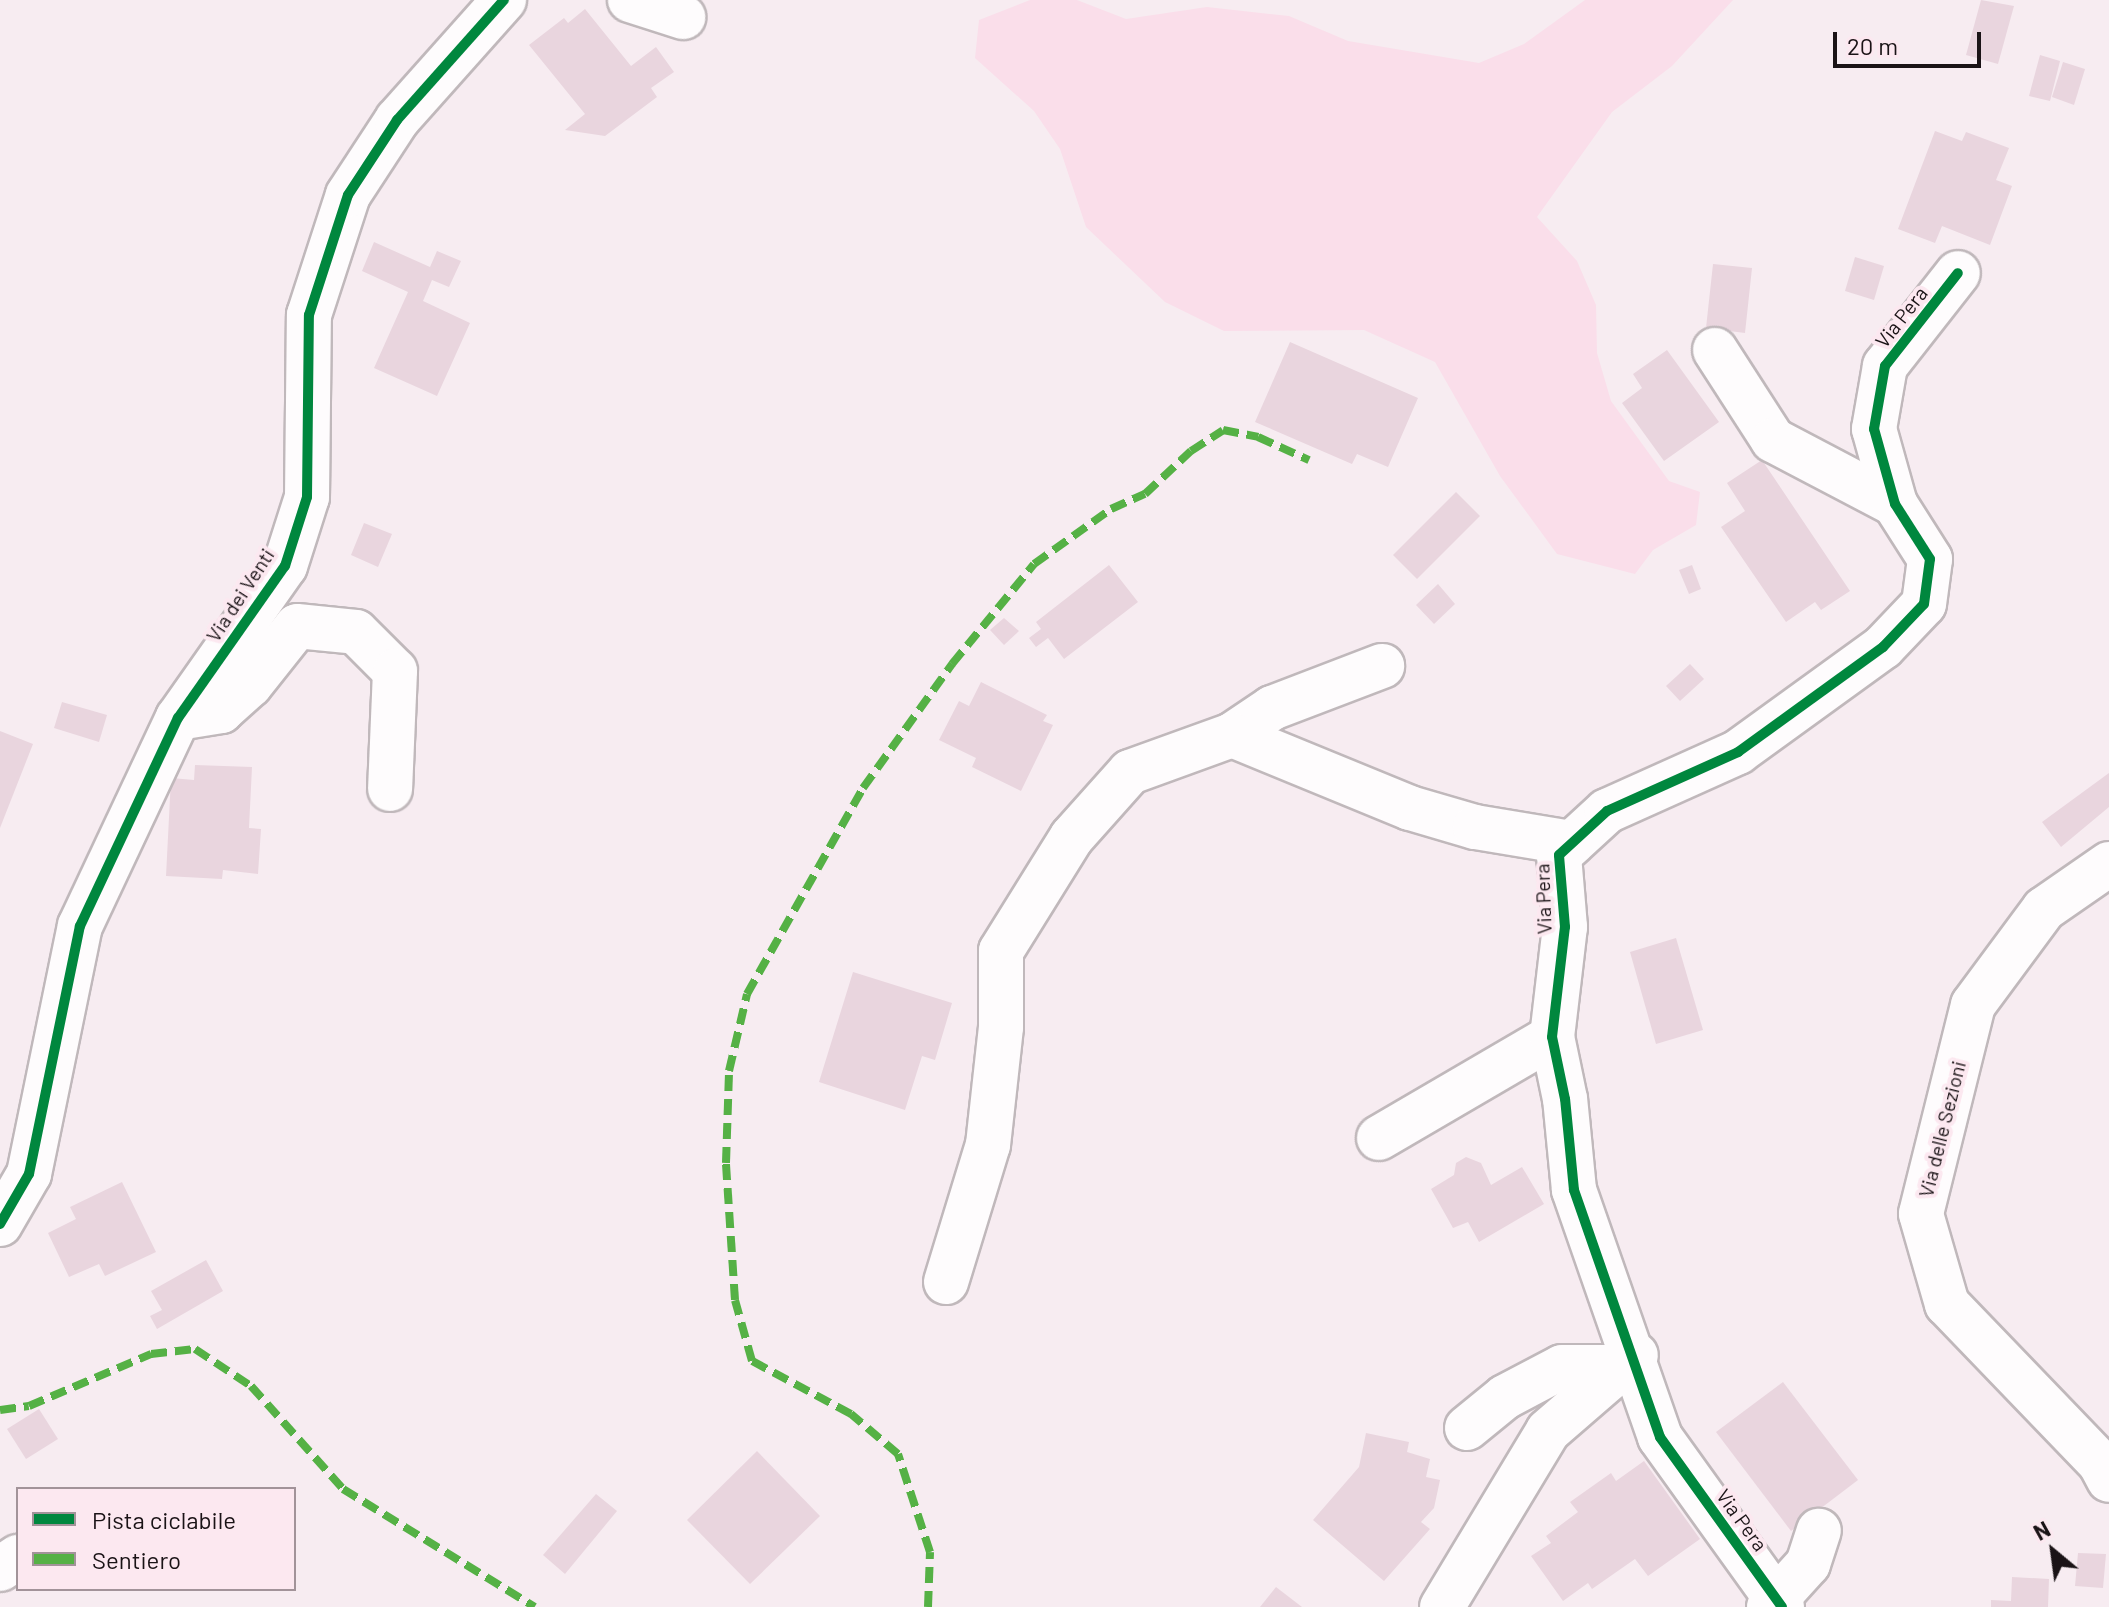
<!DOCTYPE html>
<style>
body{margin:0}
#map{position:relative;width:2109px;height:1607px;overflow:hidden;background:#f7ecf1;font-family:Barlow,sans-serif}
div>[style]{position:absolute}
.green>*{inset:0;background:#fadeea}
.building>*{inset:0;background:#e9d5de}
.roads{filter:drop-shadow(2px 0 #c0b8bb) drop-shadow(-2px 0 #c0b8bb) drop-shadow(0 2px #c0b8bb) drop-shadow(0 -2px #c0b8bb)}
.minor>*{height:44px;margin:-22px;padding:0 22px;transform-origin:22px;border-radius:22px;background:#fefcfd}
.quiet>*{height:8px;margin-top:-4px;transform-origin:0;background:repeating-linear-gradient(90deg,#55b145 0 16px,transparent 0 24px)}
.cycleway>*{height:10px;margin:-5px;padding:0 5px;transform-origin:5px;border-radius:5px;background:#00873e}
span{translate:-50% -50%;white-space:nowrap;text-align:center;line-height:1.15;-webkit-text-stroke:8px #fce8f0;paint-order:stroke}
.street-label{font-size:20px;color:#1a1316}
.legend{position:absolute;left:16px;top:1487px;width:280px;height:104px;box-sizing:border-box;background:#fce8f0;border:2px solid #a29399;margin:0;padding:10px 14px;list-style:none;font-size:24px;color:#1a1316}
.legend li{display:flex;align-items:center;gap:16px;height:40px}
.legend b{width:40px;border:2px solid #a29399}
.north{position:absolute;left:2013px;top:1511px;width:80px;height:80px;-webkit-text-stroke:6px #fce8f0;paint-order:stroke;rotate:331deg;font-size:22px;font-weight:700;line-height:32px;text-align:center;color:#1a1316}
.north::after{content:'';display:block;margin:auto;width:28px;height:36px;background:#1a1316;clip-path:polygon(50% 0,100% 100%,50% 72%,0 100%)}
.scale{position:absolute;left:1833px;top:32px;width:148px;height:36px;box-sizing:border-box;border:4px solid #1a1316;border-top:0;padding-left:10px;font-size:24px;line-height:28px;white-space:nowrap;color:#1a1316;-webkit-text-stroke:6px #fce8f0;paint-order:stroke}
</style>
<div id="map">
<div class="green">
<div style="clip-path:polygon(1030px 0,1077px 0,1126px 19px,1207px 7px,1289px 16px,1348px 41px,1479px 63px,1524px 44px,1585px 0,1733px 0,1672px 66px,1612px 112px,1537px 217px,1577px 261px,1596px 305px,1597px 353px,1611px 401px,1669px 481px,1700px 492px,1696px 525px,1653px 550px,1635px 574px,1557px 554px,1500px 476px,1435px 362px,1364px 330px,1224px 331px,1165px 302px,1086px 227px,1060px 149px,1034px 111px,975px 58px,979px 20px)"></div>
</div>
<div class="building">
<div style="clip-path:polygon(1981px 0,2014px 6px,1998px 64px,1966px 55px)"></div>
<div style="clip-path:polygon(585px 9px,631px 66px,656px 47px,674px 72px,651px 88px,657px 97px,605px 136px,565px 130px,585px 114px,529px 45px,564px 18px,568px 23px)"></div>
<div style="clip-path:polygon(2040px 55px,2060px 61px,2050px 101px,2029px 96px)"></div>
<div style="clip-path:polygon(2063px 62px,2085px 69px,2074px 105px,2052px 97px)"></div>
<div style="clip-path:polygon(1935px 131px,1962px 141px,1966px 132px,2009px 148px,1996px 180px,2012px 186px,1990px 245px,1942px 226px,1935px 243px,1898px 229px)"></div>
<div style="clip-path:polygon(374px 242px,430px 267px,437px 251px,461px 261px,449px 287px,432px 280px,423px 301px,470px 323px,437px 396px,374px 368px,408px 292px,362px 271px)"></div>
<div style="clip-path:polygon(1855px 257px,1884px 266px,1874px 300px,1845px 291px)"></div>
<div style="clip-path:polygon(1713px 264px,1752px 268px,1745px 333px,1706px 328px)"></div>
<div style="clip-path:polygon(1290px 342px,1418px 398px,1388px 467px,1357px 454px,1352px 464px,1255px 422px)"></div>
<div style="clip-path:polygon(1667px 350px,1719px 422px,1664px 461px,1622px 403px,1642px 388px,1633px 374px)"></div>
<div style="clip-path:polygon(1762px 460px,1850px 591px,1821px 610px,1815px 602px,1786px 622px,1721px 527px,1745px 511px,1727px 483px)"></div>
<div style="clip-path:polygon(1456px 492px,1480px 516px,1417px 579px,1393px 555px)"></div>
<div style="clip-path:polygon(364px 523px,392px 534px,378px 567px,351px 555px)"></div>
<div style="clip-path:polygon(1109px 565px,1138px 602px,1064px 659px,1048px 638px,1036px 647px,1029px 638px,1041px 629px,1036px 622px)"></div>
<div style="clip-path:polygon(1692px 565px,1701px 589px,1689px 594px,1679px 570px)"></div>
<div style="clip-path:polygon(1438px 584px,1455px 604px,1434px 624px,1416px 605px)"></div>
<div style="clip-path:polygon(1004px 618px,1019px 631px,1004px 645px,990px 630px)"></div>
<div style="clip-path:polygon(1690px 664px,1704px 679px,1680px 701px,1666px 686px)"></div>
<div style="clip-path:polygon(981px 682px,1047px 715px,1043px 721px,1053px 725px,1021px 791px,972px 767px,976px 758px,939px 740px,959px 701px,969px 706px)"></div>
<div style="clip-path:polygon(62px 702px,107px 715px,99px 742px,54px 728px)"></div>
<div style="clip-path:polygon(0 731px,33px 744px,0 828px)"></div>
<div style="clip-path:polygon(195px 765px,252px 767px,249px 828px,261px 829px,258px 874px,223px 870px,222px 879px,166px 876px,171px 778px,194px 780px)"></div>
<div style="clip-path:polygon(2109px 773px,2109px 807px,2061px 847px,2042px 822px)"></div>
<div style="clip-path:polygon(1676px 938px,1703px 1030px,1656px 1044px,1630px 952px)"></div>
<div style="clip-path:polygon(853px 972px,952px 1003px,935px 1060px,922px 1056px,905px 1110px,819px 1082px)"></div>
<div style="clip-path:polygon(1466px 1157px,1481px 1163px,1491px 1185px,1522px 1167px,1544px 1204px,1479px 1242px,1468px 1222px,1453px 1228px,1431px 1189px,1454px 1175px,1456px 1163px)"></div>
<div style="clip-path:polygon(122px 1182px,156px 1252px,105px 1276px,99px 1264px,69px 1277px,48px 1233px,76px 1219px,70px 1207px)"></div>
<div style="clip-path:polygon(206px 1260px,223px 1291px,157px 1329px,150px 1316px,162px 1310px,151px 1291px)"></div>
<div style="clip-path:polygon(1783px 1382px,1858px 1480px,1791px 1531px,1716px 1432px)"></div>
<div style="clip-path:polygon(39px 1409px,58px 1439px,26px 1459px,7px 1429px)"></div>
<div style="clip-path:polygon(1366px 1433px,1409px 1442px,1407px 1452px,1430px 1459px,1426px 1477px,1440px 1480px,1434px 1508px,1421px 1522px,1430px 1529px,1384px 1581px,1313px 1520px,1359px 1467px)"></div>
<div style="clip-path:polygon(757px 1451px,820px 1516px,750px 1584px,687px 1520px)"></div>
<div style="clip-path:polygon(1644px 1461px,1700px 1539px,1648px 1576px,1635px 1559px,1592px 1589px,1588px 1583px,1563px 1601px,1531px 1556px,1551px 1543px,1546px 1536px,1578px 1512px,1570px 1502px,1611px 1473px,1616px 1481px)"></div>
<div style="clip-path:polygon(596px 1494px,617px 1511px,565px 1574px,543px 1555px)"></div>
<div style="clip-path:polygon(2078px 1553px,2106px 1554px,2103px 1588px,2075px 1586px)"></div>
<div style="clip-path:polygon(2012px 1577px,2049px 1579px,2048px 1607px,1991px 1607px,1991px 1600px,2011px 1601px)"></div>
<div style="clip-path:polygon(1276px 1587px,1302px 1607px,1260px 1607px)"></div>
</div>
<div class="roads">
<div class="minor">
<div style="left:630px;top:0;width:56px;rotate:17.8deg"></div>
<div style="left:1715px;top:350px;width:107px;rotate:57.2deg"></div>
<div style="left:1773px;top:440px;width:138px;rotate:27.7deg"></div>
<div style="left:178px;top:718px;width:44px;rotate:-9.2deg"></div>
<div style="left:221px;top:711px;width:39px;rotate:-42deg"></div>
<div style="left:250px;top:685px;width:75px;rotate:-51.5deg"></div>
<div style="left:297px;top:626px;width:59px;rotate:5.8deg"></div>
<div style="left:356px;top:632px;width:55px;rotate:45deg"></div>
<div style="left:395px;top:671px;width:118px;rotate:92.4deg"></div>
<div style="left:1232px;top:735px;width:48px;rotate:-34deg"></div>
<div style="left:1272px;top:708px;width:118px;rotate:-20.9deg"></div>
<div style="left:2109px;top:864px;width:79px;rotate:145.3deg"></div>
<div style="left:2044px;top:909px;width:119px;rotate:126.5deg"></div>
<div style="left:1973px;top:1005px;width:215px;rotate:104deg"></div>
<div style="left:1921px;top:1214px;width:94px;rotate:73.9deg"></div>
<div style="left:1947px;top:1304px;width:221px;rotate:46.1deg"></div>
<div style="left:2100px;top:1463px;width:19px;rotate:62deg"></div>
<div style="left:1379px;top:1138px;width:200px;rotate:-30.3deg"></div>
<div style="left:0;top:1224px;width:58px;rotate:-59.9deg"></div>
<div style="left:29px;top:1174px;width:253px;rotate:-78.4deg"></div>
<div style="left:80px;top:926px;width:230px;rotate:-64.8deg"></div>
<div style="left:178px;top:718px;width:186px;rotate:-54.9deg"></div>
<div style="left:285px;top:566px;width:72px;rotate:-72.3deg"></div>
<div style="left:307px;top:497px;width:182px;rotate:-89.4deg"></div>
<div style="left:309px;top:315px;width:126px;rotate:-72deg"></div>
<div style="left:348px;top:195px;width:90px;rotate:-56.8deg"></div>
<div style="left:397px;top:120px;width:161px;rotate:-48.3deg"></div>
<div style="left:946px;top:1282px;width:143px;rotate:-73deg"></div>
<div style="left:988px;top:1145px;width:119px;rotate:-83.7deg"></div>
<div style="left:1001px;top:1027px;width:76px;rotate:-90deg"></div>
<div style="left:1001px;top:951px;width:134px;rotate:-58.1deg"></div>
<div style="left:1072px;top:837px;width:87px;rotate:-48.3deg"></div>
<div style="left:1130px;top:772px;width:109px;rotate:-19.9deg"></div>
<div style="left:1232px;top:735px;width:192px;rotate:22.3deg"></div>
<div style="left:1410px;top:808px;width:68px;rotate:16.3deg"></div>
<div style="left:1475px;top:827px;width:98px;rotate:9.4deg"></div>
<div style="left:1467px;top:1428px;width:49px;rotate:-39.2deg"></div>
<div style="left:1505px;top:1397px;width:64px;rotate:-27.8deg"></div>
<div style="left:1562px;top:1367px;width:57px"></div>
<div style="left:0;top:1569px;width:22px;rotate:-34deg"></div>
<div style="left:1442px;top:1607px;width:205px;rotate:-58.9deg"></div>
<div style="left:1548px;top:1431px;width:116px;rotate:-40.8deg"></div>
<div style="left:1769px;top:1607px;width:58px;rotate:-47.8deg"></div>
<div style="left:1808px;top:1564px;width:35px;rotate:-72deg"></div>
<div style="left:1782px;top:1607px;width:209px;rotate:-125.7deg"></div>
<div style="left:1660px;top:1437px;width:262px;rotate:-109.2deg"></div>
<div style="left:1574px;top:1190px;width:91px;rotate:-95.6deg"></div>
<div style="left:1565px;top:1099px;width:63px;rotate:-101.8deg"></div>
<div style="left:1552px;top:1037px;width:111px;rotate:-83.3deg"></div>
<div style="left:1565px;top:927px;width:72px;rotate:-94.8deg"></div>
<div style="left:1559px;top:855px;width:65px;rotate:-42.5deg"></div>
<div style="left:1607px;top:811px;width:144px;rotate:-24.2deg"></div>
<div style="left:1738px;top:752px;width:179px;rotate:-35.9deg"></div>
<div style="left:1883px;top:647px;width:59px;rotate:-46.4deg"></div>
<div style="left:1924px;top:604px;width:45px;rotate:-82.4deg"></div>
<div style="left:1930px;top:559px;width:65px;rotate:-122.5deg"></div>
<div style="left:1895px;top:504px;width:78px;rotate:-105.6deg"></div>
<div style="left:1874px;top:429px;width:64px;rotate:-80.1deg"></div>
<div style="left:1885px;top:366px;width:118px;rotate:-51.9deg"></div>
</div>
</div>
<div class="quiet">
<div style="left:0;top:1410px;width:29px;rotate:-8deg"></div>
<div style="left:29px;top:1406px;width:133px;rotate:-23.1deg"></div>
<div style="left:151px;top:1354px;width:44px;rotate:-6.5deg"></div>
<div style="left:195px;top:1349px;width:67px;rotate:33.5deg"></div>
<div style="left:251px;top:1386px;width:138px;rotate:48.2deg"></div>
<div style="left:343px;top:1489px;width:225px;rotate:31.6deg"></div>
<div style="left:928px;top:1607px;width:55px;rotate:-87.9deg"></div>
<div style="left:930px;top:1552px;width:103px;rotate:-108.1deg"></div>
<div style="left:898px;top:1454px;width:62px;rotate:-139.6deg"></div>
<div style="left:851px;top:1414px;width:112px;rotate:-151.8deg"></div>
<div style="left:752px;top:1361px;width:63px;rotate:-105.6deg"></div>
<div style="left:735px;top:1300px;width:137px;rotate:-93.8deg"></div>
<div style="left:726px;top:1163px;width:92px;rotate:-88.1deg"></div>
<div style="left:729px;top:1071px;width:79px;rotate:-76.8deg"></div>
<div style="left:747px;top:994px;width:236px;rotate:-60.6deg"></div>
<div style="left:863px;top:788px;width:153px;rotate:-54.3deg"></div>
<div style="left:952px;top:664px;width:129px;rotate:-50.6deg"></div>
<div style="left:1034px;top:564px;width:95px;rotate:-35.5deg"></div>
<div style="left:1111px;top:509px;width:37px;rotate:-24deg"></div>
<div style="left:1145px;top:494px;width:63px;rotate:-43.1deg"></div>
<div style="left:1191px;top:451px;width:38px;rotate:-33deg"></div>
<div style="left:1223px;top:430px;width:36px;rotate:11deg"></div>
<div style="left:1258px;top:437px;width:56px;rotate:24.3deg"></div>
</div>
<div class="cycleway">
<div style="left:0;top:1224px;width:58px;rotate:-59.9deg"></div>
<div style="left:29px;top:1174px;width:253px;rotate:-78.4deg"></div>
<div style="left:80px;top:926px;width:230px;rotate:-64.8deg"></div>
<div style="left:178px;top:718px;width:186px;rotate:-54.9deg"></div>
<div style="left:285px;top:566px;width:72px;rotate:-72.3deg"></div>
<div style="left:307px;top:497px;width:182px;rotate:-89.4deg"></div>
<div style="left:309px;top:315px;width:126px;rotate:-72deg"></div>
<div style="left:348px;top:195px;width:90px;rotate:-56.8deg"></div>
<div style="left:397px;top:120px;width:161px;rotate:-48.3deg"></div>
<div style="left:1782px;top:1607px;width:209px;rotate:-125.7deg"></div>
<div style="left:1660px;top:1437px;width:262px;rotate:-109.2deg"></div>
<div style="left:1574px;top:1190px;width:91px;rotate:-95.6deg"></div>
<div style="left:1565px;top:1099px;width:63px;rotate:-101.8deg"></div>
<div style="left:1552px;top:1037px;width:111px;rotate:-83.3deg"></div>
<div style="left:1565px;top:927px;width:72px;rotate:-94.8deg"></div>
<div style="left:1559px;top:855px;width:65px;rotate:-42.5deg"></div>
<div style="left:1607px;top:811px;width:144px;rotate:-24.2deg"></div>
<div style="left:1738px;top:752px;width:179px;rotate:-35.9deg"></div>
<div style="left:1883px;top:647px;width:59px;rotate:-46.4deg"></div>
<div style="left:1924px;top:604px;width:45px;rotate:-82.4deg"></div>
<div style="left:1930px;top:559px;width:65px;rotate:-122.5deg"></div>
<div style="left:1895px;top:504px;width:78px;rotate:-105.6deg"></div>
<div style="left:1874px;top:429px;width:64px;rotate:-80.1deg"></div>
<div style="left:1885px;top:366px;width:118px;rotate:-51.9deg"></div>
</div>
<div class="street-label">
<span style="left:1901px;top:317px;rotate:-52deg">Via Pera</span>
<span style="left:240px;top:595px;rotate:-57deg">Via dei Venti</span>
<span style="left:1543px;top:899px;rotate:-92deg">Via Pera</span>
<span style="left:1942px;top:1129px;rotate:-76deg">Via delle Sezioni</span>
<span style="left:1742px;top:1520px;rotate:54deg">Via Pera</span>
</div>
<ul class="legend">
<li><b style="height:10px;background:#00873e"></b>Pista ciclabile</li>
<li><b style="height:10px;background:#55b145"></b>Sentiero</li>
</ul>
<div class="north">N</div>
<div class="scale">20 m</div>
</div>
